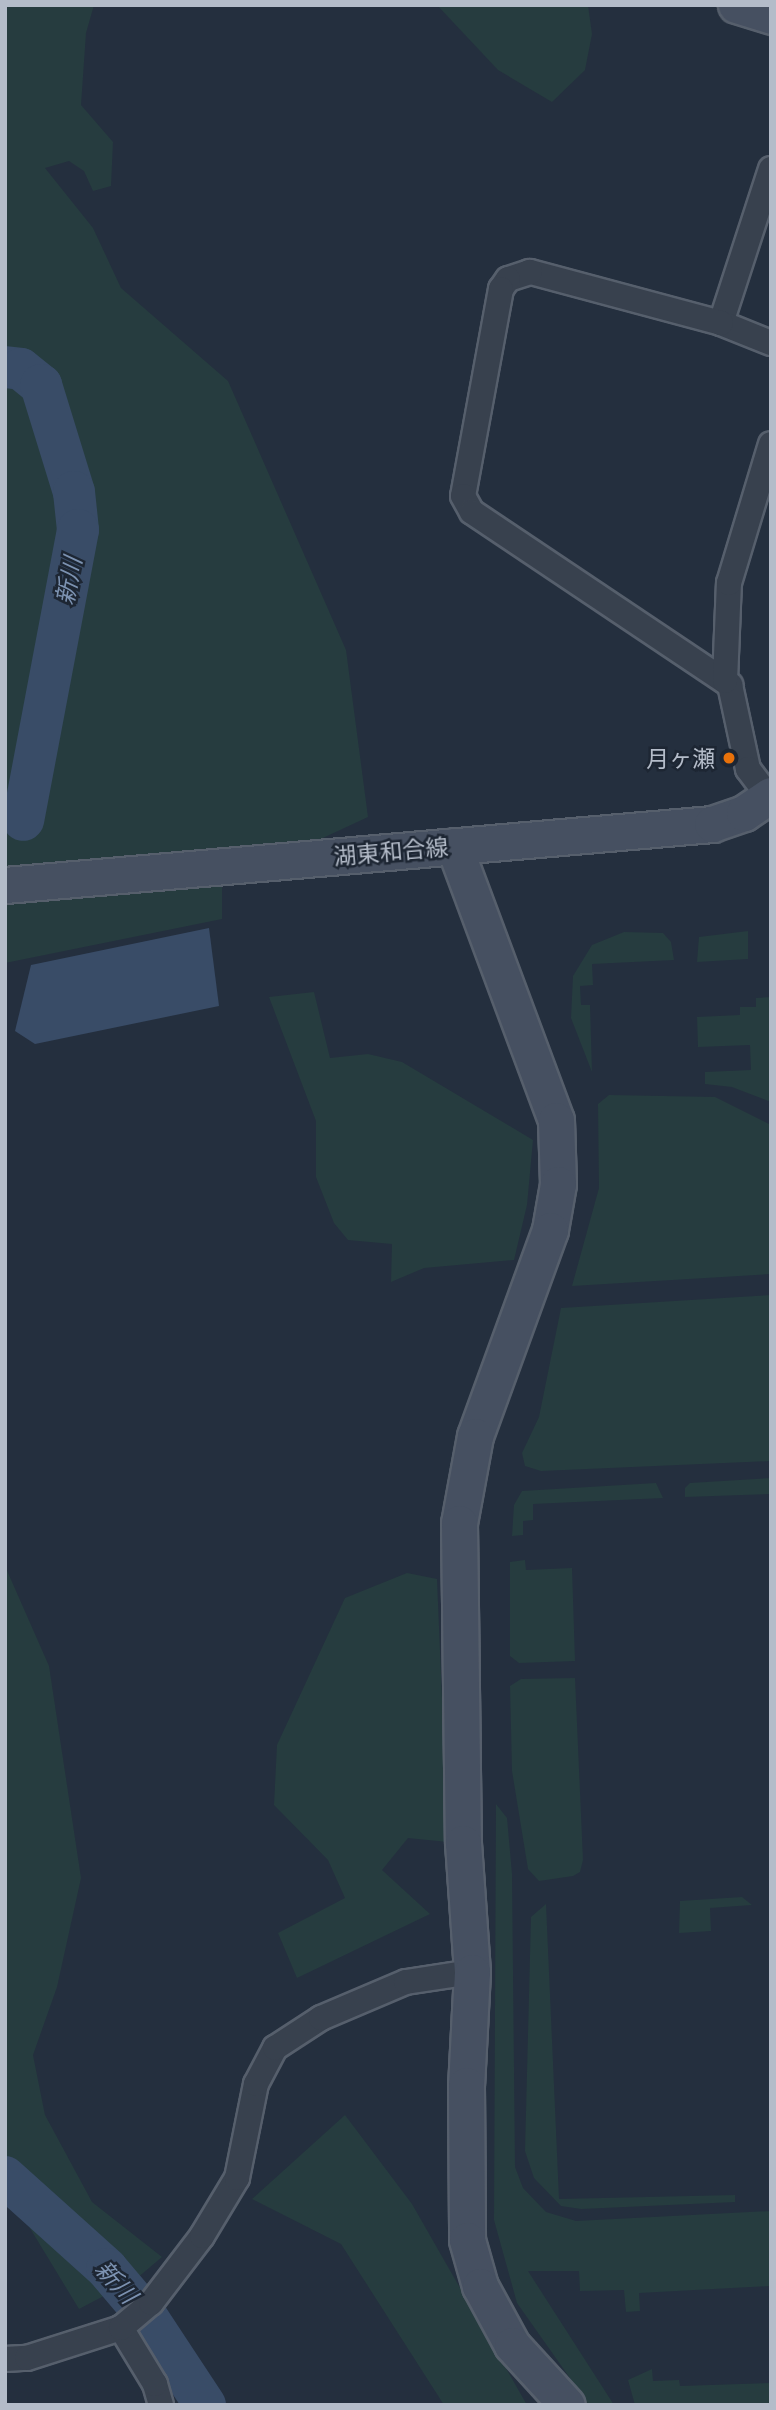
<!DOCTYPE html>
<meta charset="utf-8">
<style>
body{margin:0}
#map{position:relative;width:776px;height:2410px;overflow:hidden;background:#242f3e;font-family:"IBM Plex Sans","Noto Sans JP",sans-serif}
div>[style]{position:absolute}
.green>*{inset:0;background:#263c3f}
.water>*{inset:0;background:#394c67}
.river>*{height:42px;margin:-21px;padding:0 21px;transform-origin:21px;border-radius:21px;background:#394c67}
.roads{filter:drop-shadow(2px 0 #565f6c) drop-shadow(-2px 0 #565f6c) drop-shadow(0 2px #565f6c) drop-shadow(0 -2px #565f6c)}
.street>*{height:24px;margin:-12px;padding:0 12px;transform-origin:12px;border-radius:12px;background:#38414e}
.secondary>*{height:35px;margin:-17.5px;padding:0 17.5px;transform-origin:17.5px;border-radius:17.5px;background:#465061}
.dots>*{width:19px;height:19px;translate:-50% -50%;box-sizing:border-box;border:4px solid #1d2633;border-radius:50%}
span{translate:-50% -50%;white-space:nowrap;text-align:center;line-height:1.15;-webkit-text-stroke:5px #1d2633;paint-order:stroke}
.poi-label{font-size:23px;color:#b4bcc9}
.right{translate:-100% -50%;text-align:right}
.street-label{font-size:23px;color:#b4bcc9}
.water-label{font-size:24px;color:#7c92b1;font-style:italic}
.frame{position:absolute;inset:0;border:7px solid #b4bcc9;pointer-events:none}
</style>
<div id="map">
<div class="green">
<div style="clip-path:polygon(5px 5px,94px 5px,86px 33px,81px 105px,113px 142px,111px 186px,93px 191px,84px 171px,69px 161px,45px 168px,93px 228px,121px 288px,228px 381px,346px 650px,368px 817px,222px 885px,222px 919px,5px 963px)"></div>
<div style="clip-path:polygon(437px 5px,588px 5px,592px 34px,585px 70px,552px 102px,498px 70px)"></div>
<div style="clip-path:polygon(748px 931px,748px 959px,697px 962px,699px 937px)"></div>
<div style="clip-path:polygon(624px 932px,663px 933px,671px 942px,674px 960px,592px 964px,593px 985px,580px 986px,581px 1005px,590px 1005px,592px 1072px,571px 1018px,573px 976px,592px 945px)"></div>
<div style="clip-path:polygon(314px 992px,330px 1058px,368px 1054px,402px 1062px,533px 1140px,527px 1205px,514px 1260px,424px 1268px,391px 1282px,392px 1244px,348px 1240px,334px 1223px,316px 1177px,316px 1121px,269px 997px)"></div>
<div style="clip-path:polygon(771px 997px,771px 1102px,732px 1087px,705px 1084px,705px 1072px,751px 1070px,750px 1045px,698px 1047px,697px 1017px,740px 1015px,740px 1007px,756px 1007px,756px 998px)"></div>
<div style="clip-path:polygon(609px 1095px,715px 1097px,771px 1125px,771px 1274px,572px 1286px,599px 1188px,598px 1104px)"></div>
<div style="clip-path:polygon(771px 1295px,771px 1461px,541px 1471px,525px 1466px,522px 1453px,539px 1417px,561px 1308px)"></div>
<div style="clip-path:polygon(771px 1478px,771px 1494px,685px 1497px,685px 1488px,690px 1483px)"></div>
<div style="clip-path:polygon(656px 1483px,663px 1498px,533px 1504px,533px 1520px,523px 1521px,523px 1535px,512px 1536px,514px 1505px,522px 1491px)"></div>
<div style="clip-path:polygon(525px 1560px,526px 1570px,572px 1568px,575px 1661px,519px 1663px,510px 1656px,510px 1562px)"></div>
<div style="clip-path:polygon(5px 1566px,49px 1666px,81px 1878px,57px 1987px,33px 2055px,45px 2115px,92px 2202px,162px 2257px,136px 2279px,79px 2309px,25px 2220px,5px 2177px)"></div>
<div style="clip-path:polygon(407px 1573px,437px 1579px,448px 1842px,408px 1838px,382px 1870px,430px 1914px,297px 1978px,278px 1933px,345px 1898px,328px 1860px,274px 1805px,277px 1745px,345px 1598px)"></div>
<div style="clip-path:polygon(575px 1678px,583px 1860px,580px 1872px,573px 1876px,539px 1881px,528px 1869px,512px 1771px,510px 1686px,521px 1679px)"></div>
<div style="clip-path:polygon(496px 1804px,507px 1818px,512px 1874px,515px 2167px,523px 2188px,546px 2212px,576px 2221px,771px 2211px,771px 2286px,639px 2293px,640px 2311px,626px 2312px,624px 2290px,580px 2291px,579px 2271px,528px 2271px,614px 2405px,589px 2405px,517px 2303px,494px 2220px)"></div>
<div style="clip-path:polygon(742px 1897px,752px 1905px,710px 1908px,711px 1931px,679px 1933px,680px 1901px)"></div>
<div style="clip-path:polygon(546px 1904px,559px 2199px,735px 2195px,735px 2202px,581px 2209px,561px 2206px,534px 2178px,525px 2151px,531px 1917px)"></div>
<div style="clip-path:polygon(345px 2115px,412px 2204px,527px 2405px,444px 2405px,341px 2244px,252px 2199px)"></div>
<div style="clip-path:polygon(652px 2369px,653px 2381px,679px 2380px,680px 2386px,771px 2383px,771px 2405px,635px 2405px,628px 2380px)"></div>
</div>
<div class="water">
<div style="clip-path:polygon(209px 928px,219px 1006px,35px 1044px,15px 1031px,31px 965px)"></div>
</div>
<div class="river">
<div style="left:5px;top:367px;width:16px;rotate:7deg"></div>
<div style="left:21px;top:369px;width:26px;rotate:39deg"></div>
<div style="left:41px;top:385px;width:112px;rotate:72.9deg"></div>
<div style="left:74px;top:492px;width:38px;rotate:84deg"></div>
<div style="left:78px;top:530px;width:295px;rotate:100.7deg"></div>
<div style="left:5px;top:2177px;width:137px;rotate:42deg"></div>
<div style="left:107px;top:2269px;width:59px;rotate:49.8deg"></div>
<div style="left:145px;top:2314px;width:109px;rotate:56.6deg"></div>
</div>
<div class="roads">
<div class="street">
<div style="left:771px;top:169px;width:162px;rotate:108deg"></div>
<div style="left:721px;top:323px;width:54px;rotate:21.8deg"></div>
<div style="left:721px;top:323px;width:198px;rotate:-165deg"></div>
<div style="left:530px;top:272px;width:23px;rotate:162deg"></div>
<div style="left:508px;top:279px;width:12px;rotate:125deg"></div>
<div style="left:501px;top:289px;width:210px;rotate:100.4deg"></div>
<div style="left:463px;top:496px;width:18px;rotate:61deg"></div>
<div style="left:472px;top:512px;width:311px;rotate:33.8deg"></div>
<div style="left:730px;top:685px;width:86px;rotate:77.9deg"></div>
<div style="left:748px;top:769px;width:35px;rotate:53deg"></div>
<div style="left:725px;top:681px;width:98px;rotate:-87.7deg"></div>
<div style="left:729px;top:583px;width:145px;rotate:-73.2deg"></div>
<div style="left:5px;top:2359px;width:22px;rotate:-3deg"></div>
<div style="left:27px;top:2358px;width:99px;rotate:-17.7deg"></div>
<div style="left:161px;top:2405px;width:22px;rotate:-106deg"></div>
<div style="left:155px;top:2384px;width:66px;rotate:-121.3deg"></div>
<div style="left:121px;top:2328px;width:39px;rotate:-40deg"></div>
<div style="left:151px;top:2303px;width:84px;rotate:-52.7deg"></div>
<div style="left:202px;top:2236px;width:68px;rotate:-58.9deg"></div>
<div style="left:237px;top:2178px;width:96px;rotate:-78.6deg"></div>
<div style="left:256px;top:2084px;width:41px;rotate:-62.2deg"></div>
<div style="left:275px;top:2048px;width:55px;rotate:-33.1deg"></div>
<div style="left:321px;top:2018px;width:92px;rotate:-23deg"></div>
<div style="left:406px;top:1982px;width:67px;rotate:-8.6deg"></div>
</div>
<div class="secondary">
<div style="left:736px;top:5px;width:37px;rotate:17deg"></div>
<div style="left:454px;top:846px;width:292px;rotate:69.6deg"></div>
<div style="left:556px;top:1120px;width:64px;rotate:88.2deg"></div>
<div style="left:558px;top:1184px;width:47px;rotate:99.9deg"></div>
<div style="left:550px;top:1230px;width:219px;rotate:110deg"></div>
<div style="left:475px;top:1436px;width:88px;rotate:100.4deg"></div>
<div style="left:459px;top:1523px;width:320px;rotate:89.3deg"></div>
<div style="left:463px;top:1843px;width:129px;rotate:86deg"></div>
<div style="left:472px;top:1972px;width:113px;rotate:93deg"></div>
<div style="left:466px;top:2085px;width:155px;rotate:89.6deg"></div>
<div style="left:467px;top:2240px;width:48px;rotate:74.2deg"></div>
<div style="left:480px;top:2286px;width:67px;rotate:61.5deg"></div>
<div style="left:512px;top:2345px;width:81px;rotate:47.5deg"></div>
<div style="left:5px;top:885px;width:710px;rotate:-4.93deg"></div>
<div style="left:712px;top:824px;width:34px;rotate:-19deg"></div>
<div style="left:744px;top:813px;width:32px;rotate:-34deg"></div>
</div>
</div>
<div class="dots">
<div style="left:729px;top:758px;background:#e8710a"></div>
</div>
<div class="poi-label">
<span class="right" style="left:715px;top:758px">月ヶ瀬</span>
</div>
<div class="street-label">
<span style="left:391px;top:851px;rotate:-5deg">湖東和合線</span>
</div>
<div class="water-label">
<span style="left:69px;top:581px;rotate:-79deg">新川</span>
<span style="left:116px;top:2282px;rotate:48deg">新川</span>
</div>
<div class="frame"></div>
</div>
